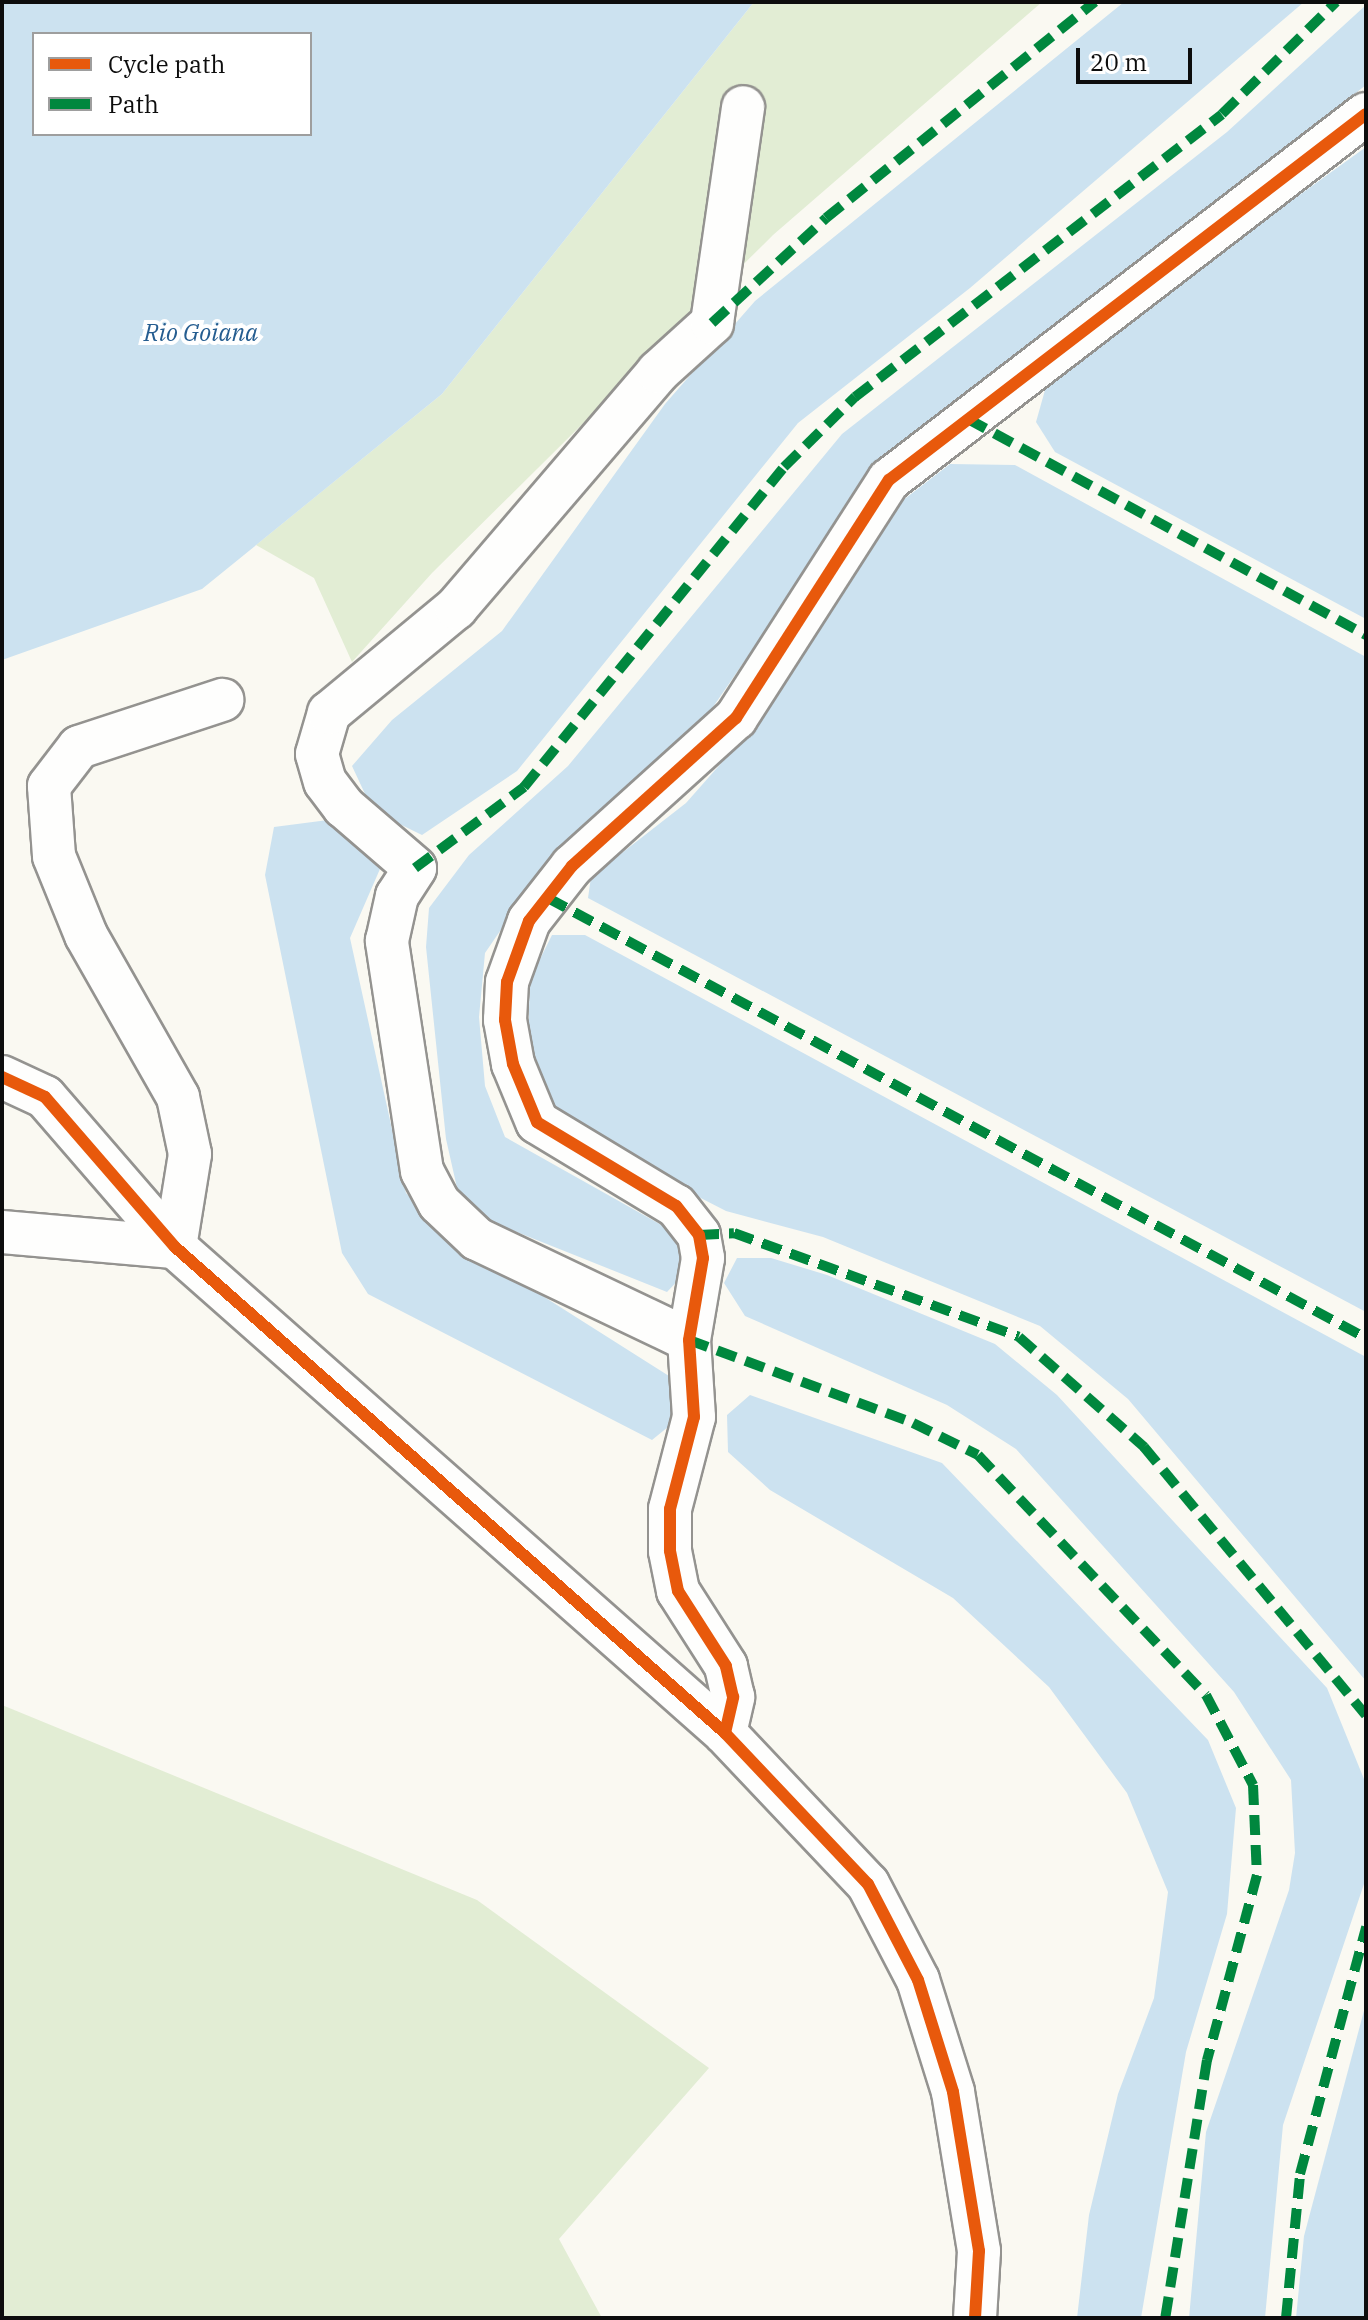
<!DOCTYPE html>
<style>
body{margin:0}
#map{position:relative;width:1368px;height:2320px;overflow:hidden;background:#faf9f2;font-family:"IBM Plex Serif",serif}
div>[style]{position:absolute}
.green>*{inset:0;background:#e2edd4}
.water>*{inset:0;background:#cce2f0}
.roads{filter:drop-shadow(2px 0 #949390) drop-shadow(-2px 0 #949390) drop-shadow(0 2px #949390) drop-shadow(0 -2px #949390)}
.minor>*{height:42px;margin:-21px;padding:0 21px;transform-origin:21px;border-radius:21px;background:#fefefd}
.quiet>*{height:10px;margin-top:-5px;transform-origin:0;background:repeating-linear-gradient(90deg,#00873e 0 20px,transparent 0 30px)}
.cycleway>*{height:12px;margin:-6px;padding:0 6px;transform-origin:6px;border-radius:6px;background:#e8590c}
span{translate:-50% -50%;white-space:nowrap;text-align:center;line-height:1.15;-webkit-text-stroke:8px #fff;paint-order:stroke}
.water-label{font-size:24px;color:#255d90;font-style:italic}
.frame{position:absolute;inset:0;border:4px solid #0d0d0d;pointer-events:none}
.legend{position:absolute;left:32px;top:32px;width:280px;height:104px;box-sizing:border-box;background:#fff;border:2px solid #9e9e9e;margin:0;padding:10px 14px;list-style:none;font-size:24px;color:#0d0d0d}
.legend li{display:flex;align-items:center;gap:16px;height:40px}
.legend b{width:40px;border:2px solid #9e9e9e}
.scale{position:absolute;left:1076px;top:48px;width:116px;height:36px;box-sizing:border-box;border:4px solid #0d0d0d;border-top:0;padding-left:10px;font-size:24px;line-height:28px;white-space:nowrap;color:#0d0d0d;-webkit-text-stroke:6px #fff;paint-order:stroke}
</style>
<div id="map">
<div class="green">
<div style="clip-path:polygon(754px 2px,1042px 2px,773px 235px,432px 573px,352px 662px,314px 578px,256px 545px,442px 394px)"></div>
<div style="clip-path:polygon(2px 1705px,477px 1900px,709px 2068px,559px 2239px,602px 2318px,2px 2318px)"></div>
</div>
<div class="water">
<div style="clip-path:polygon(evenodd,2px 2px,754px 2px,442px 394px,202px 589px,2px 660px,2px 2px,310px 34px,310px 134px,34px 134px,34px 34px,310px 34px)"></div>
<div style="clip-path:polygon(1124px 2px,1304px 2px,970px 288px,798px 423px,517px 771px,422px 835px,373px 811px,352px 766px,392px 720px,502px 631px,665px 404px,755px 301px)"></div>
<div style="clip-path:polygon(1366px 5px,1366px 85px,880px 464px,713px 707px,533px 883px,485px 953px,479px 1017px,485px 1086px,505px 1137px,681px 1236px,687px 1271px,667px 1292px,462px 1210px,446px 1139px,426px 947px,429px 908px,469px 855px,568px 766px,842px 434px,1227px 132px)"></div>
<div style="clip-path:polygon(1366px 147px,1366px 619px,1055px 452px,1036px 422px,1049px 376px)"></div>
<div style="clip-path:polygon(950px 464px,1015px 465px,1366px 657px,1366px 1312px,588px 898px,591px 877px,686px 803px,747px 734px,898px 504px)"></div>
<div style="clip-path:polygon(328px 820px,354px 832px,383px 862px,350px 938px,406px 1193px,448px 1236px,669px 1376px,679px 1418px,652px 1440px,368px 1294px,342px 1253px,265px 875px,274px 827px)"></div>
<div style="clip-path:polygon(552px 935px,585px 935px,1366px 1357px,1366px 1681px,1128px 1399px,1040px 1326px,823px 1237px,726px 1211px,582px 1137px,551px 1111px,528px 1041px,530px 979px)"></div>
<div style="clip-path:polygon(737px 1258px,771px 1258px,827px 1275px,995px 1344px,1057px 1395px,1327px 1688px,1366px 1784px,1366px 1878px,1283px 2125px,1265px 2318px,1189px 2318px,1206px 2132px,1289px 1890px,1295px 1853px,1291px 1780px,1234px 1692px,1016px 1449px,947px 1405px,745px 1316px,724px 1283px)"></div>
<div style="clip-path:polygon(750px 1395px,942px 1463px,1208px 1740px,1236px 1808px,1227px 1914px,1186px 2052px,1141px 2318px,1077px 2318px,1089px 2215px,1118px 2094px,1154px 1998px,1168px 1892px,1127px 1793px,1049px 1687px,953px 1598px,770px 1490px,728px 1452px,727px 1415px)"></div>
<div style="clip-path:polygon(1366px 2003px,1366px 2318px,1296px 2318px,1304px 2236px)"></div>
</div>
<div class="roads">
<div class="minor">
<div style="left:2px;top:1077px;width:47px;rotate:24.9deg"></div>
<div style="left:45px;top:1097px;width:198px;rotate:49.1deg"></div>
<div style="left:175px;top:1247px;width:734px;rotate:41.46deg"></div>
<div style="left:725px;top:1733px;width:208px;rotate:46.6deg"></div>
<div style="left:868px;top:1884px;width:108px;rotate:62.5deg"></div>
<div style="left:918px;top:1980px;width:117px;rotate:72.6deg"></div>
<div style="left:953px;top:2092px;width:161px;rotate:80.7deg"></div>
<div style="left:979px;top:2251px;width:67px;rotate:93.4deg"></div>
<div style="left:2px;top:1232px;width:174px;rotate:5deg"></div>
<div style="left:175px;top:1247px;width:94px;rotate:-80.8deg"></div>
<div style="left:190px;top:1154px;width:58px;rotate:-101.9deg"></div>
<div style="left:178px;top:1097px;width:186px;rotate:-119.6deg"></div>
<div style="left:86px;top:935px;width:85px;rotate:-112.1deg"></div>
<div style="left:54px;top:856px;width:70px;rotate:-94.1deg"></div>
<div style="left:49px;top:786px;width:49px;rotate:-52.4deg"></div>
<div style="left:79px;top:747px;width:151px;rotate:-18.2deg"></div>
<div style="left:689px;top:1340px;width:235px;rotate:-154.5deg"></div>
<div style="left:477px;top:1239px;width:52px;rotate:-136.5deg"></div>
<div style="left:439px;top:1203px;width:36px;rotate:-118deg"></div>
<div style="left:422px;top:1171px;width:233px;rotate:-98.7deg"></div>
<div style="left:387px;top:941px;width:46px;rotate:-77.5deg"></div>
<div style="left:397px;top:896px;width:33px;rotate:-57deg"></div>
<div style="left:415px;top:868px;width:94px;rotate:-139.3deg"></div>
<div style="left:344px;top:807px;width:31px;rotate:-127deg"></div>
<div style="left:325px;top:782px;width:29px;rotate:-106deg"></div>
<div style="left:317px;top:754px;width:43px;rotate:-73.7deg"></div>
<div style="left:329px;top:713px;width:165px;rotate:-39.6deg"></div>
<div style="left:456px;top:608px;width:311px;rotate:-49.4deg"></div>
<div style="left:658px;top:372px;width:73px;rotate:-42.2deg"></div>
<div style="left:712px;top:323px;width:218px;rotate:-81.8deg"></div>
<div style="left:725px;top:1733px;width:37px;rotate:-77deg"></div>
<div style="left:733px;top:1697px;width:32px;rotate:-103deg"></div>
<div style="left:726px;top:1666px;width:89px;rotate:-122.6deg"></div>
<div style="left:678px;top:1591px;width:41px;rotate:-101.3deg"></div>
<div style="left:670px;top:1551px;width:42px;rotate:-90deg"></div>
<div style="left:670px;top:1509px;width:95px;rotate:-75.4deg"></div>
<div style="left:694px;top:1417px;width:77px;rotate:-93.7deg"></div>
<div style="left:689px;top:1340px;width:83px;rotate:-80.3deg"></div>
<div style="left:703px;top:1258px;width:23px;rotate:-100deg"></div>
<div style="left:699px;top:1235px;width:37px;rotate:-128deg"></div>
<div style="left:676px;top:1206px;width:162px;rotate:-148.9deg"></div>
<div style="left:537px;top:1122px;width:63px;rotate:-112.5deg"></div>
<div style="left:513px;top:1064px;width:45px;rotate:-100.3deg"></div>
<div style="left:505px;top:1020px;width:38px;rotate:-87deg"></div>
<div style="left:507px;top:982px;width:65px;rotate:-70.2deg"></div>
<div style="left:529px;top:921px;width:70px;rotate:-52deg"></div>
<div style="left:572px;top:866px;width:221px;rotate:-42.1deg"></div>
<div style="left:736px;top:718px;width:283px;rotate:-57.3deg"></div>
<div style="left:889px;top:480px;width:601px;rotate:-37.5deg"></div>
</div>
</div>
<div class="quiet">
<div style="left:712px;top:323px;width:155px;rotate:-42.6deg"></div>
<div style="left:826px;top:218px;width:345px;rotate:-38.8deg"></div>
<div style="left:968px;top:419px;width:453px;rotate:28.5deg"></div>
<div style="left:415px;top:868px;width:136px;rotate:-36.6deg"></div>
<div style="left:524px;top:787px;width:412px;rotate:-50.9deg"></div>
<div style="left:784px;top:467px;width:100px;rotate:-44.6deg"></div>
<div style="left:855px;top:397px;width:463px;rotate:-37.6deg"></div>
<div style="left:1222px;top:114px;width:160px;rotate:-44.5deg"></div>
<div style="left:548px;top:898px;width:929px;rotate:28.28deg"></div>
<div style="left:699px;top:1235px;width:35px;rotate:-3deg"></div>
<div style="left:734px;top:1233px;width:303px;rotate:20deg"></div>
<div style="left:1019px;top:1337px;width:167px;rotate:41.3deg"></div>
<div style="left:1144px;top:1447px;width:348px;rotate:50.4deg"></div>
<div style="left:689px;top:1340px;width:239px;rotate:20.3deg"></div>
<div style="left:913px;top:1423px;width:72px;rotate:26.2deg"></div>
<div style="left:978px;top:1455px;width:331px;rotate:46.5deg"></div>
<div style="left:1206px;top:1695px;width:102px;rotate:62.4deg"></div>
<div style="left:1253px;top:1785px;width:90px;rotate:87.5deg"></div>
<div style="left:1257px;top:1875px;width:192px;rotate:105.1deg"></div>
<div style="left:1207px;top:2060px;width:261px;rotate:99.2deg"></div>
<div style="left:1286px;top:2318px;width:145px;rotate:-84.4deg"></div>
<div style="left:1300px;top:2174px;width:256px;rotate:-75deg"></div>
</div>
<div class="cycleway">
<div style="left:2px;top:1077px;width:47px;rotate:24.9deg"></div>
<div style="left:45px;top:1097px;width:198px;rotate:49.1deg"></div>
<div style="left:175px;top:1247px;width:734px;rotate:41.46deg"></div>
<div style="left:725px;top:1733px;width:208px;rotate:46.6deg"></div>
<div style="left:868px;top:1884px;width:108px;rotate:62.5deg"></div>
<div style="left:918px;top:1980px;width:117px;rotate:72.6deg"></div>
<div style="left:953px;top:2092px;width:161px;rotate:80.7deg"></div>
<div style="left:979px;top:2251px;width:67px;rotate:93.4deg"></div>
<div style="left:725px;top:1733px;width:37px;rotate:-77deg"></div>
<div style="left:733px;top:1697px;width:32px;rotate:-103deg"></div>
<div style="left:726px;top:1666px;width:89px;rotate:-122.6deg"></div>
<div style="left:678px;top:1591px;width:41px;rotate:-101.3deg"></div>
<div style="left:670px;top:1551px;width:42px;rotate:-90deg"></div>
<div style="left:670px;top:1509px;width:95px;rotate:-75.4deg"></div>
<div style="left:694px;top:1417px;width:77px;rotate:-93.7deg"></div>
<div style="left:689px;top:1340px;width:83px;rotate:-80.3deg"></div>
<div style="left:703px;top:1258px;width:23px;rotate:-100deg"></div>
<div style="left:699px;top:1235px;width:37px;rotate:-128deg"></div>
<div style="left:676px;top:1206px;width:162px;rotate:-148.9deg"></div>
<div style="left:537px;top:1122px;width:63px;rotate:-112.5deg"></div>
<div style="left:513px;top:1064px;width:45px;rotate:-100.3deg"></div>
<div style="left:505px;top:1020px;width:38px;rotate:-87deg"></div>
<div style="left:507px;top:982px;width:65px;rotate:-70.2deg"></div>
<div style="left:529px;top:921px;width:70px;rotate:-52deg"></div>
<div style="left:572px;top:866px;width:221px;rotate:-42.1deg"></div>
<div style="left:736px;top:718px;width:283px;rotate:-57.3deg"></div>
<div style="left:889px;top:480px;width:601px;rotate:-37.5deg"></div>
</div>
<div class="water-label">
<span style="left:201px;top:333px">Rio Goiana</span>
</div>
<div class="frame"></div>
<ul class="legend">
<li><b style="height:10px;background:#e8590c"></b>Cycle path</li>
<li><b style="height:10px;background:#00873e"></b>Path</li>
</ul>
<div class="scale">20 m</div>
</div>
